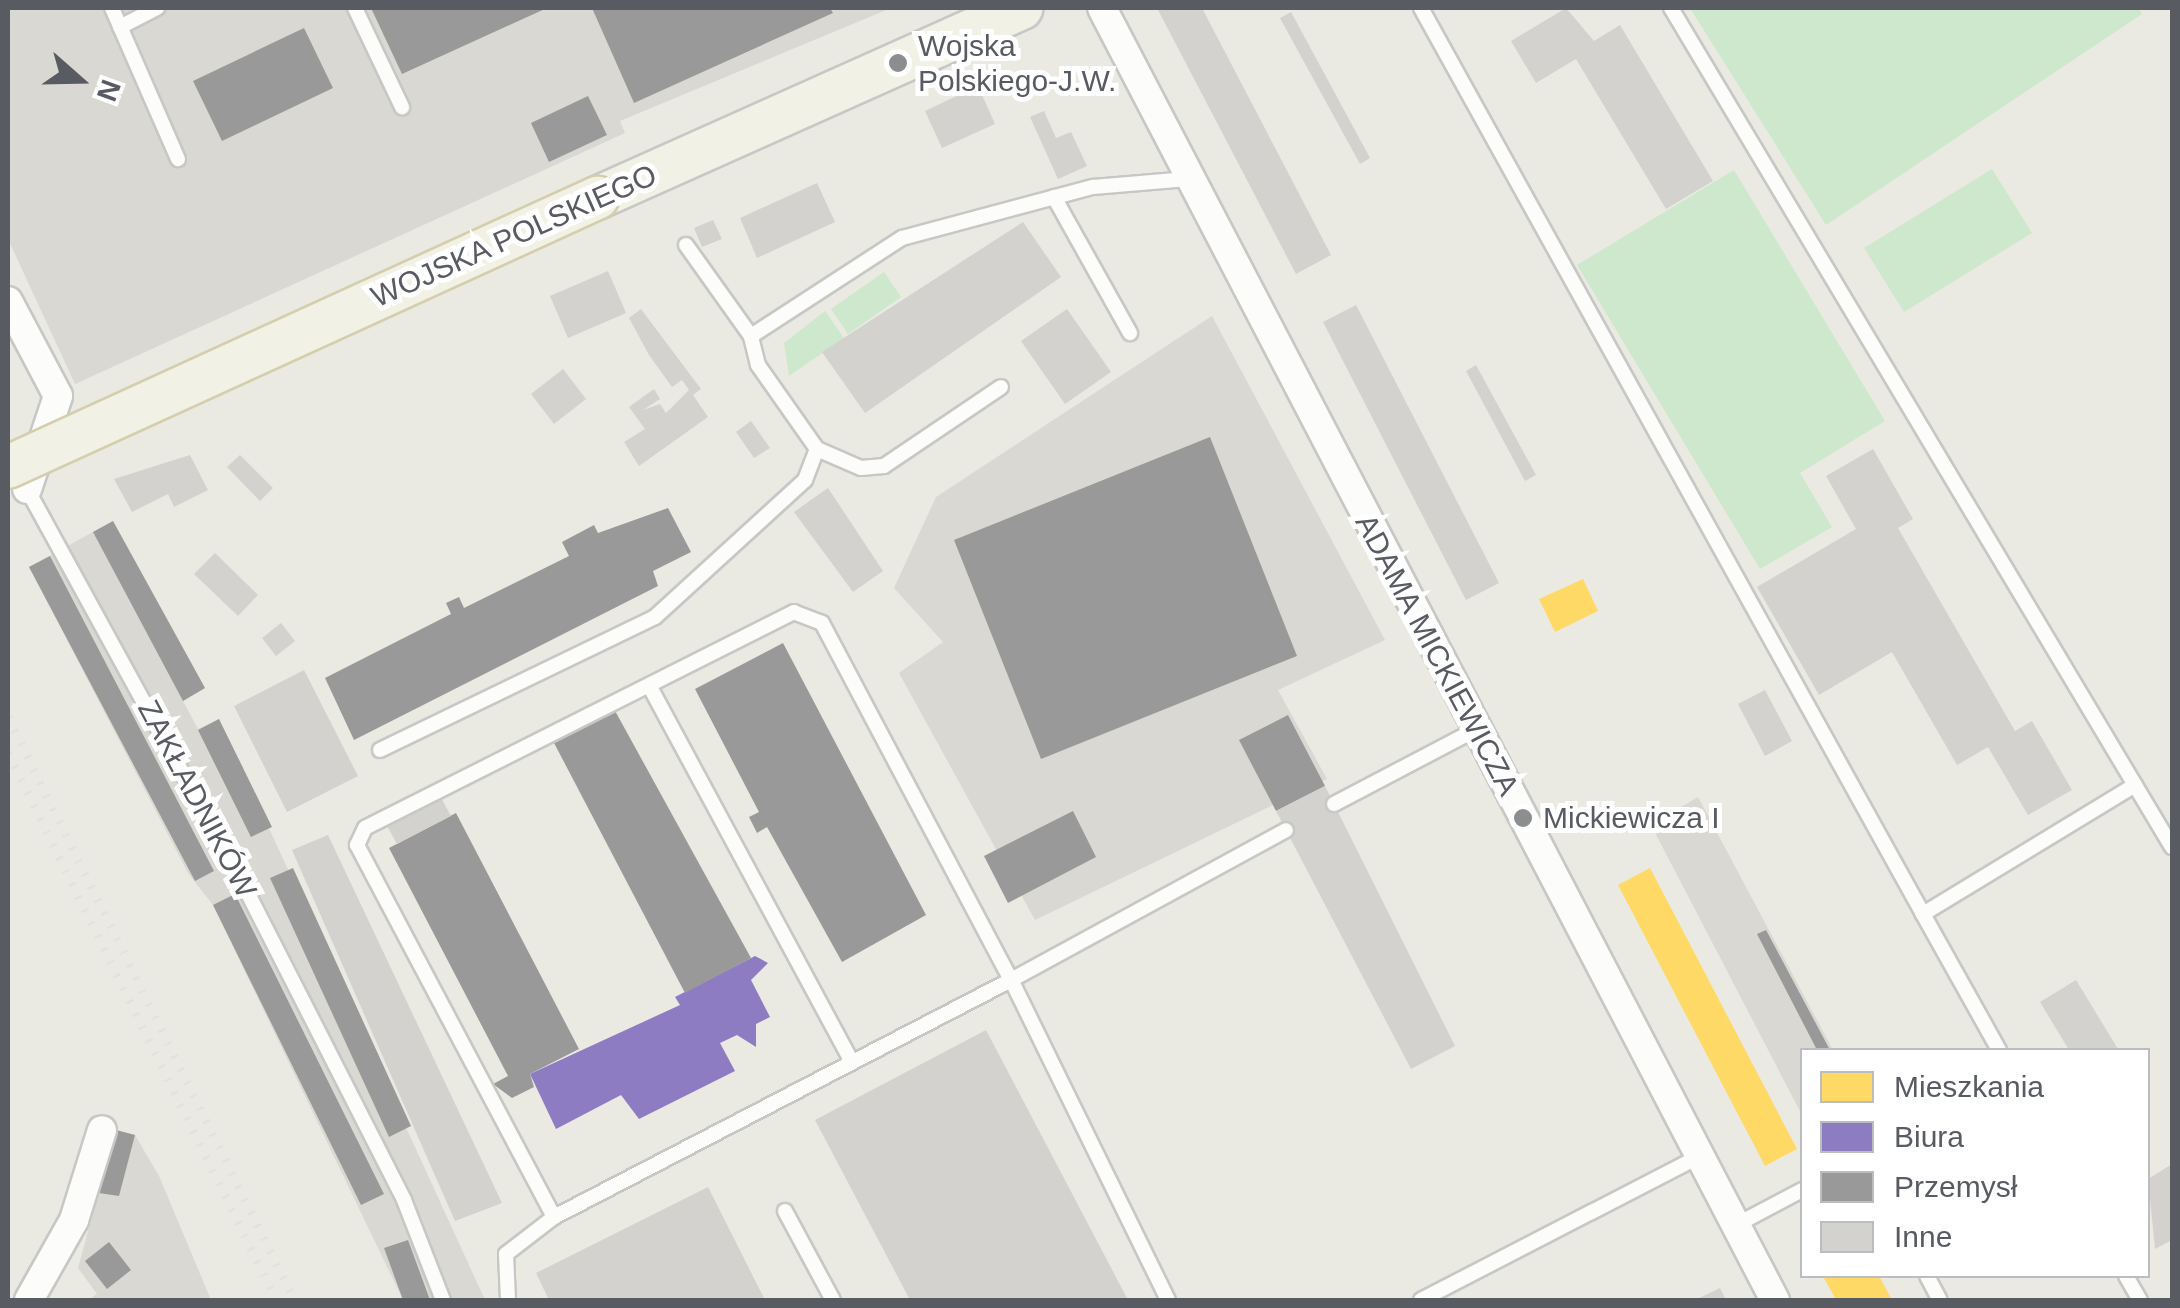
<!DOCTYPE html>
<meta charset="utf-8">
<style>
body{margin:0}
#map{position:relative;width:2180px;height:1308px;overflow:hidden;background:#eae9e2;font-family:Helvetica,sans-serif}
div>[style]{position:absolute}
.industrial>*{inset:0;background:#d9d8d2}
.green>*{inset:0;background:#cee8ce}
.homes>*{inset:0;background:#ffd966}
.offices>*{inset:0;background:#8e7cc3}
.industry>*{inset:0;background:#999}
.building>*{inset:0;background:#d3d2ce}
.roads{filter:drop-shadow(2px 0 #c7c8c6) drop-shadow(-2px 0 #c7c8c6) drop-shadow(0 2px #c7c8c6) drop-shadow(0 -2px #c7c8c6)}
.lane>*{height:14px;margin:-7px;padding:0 7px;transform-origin:7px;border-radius:7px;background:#fcfcfb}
.street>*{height:28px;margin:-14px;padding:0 14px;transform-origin:14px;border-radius:14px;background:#fcfcfb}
.primary>*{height:42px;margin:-21px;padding:0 21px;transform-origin:21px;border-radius:21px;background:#f2f1e5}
.rail>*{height:8px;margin-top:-4px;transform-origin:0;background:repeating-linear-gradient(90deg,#e2e2e1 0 2.5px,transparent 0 14.5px)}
.bridges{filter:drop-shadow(2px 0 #d5cead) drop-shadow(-2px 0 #d5cead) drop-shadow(0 2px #d5cead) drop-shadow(0 -2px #d5cead)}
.primary-bridge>*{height:42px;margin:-21px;padding:0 21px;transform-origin:21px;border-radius:21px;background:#f2f1e5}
.dots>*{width:28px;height:28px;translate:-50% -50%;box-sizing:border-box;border:5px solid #fff;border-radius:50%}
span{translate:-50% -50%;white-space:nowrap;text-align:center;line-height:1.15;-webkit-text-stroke:10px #fff;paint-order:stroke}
.poi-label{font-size:30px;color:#585b62}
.left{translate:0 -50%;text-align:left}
.street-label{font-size:30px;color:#585b62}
.frame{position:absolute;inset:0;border:10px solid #585b62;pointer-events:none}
.legend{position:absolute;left:1800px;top:1048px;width:350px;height:230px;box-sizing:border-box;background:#fff;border:2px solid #bcbdc0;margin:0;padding:12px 18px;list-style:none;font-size:30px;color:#585b62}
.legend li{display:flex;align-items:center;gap:20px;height:50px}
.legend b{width:50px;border:2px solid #bcbdc0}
.north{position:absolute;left:30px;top:30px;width:100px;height:100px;-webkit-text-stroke:8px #fff;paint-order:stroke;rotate:110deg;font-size:28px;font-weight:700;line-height:40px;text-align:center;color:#585b62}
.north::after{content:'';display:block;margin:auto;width:35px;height:45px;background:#585b62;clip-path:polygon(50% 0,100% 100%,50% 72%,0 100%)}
</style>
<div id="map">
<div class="industrial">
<div style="clip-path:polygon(8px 8px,891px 8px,620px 121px,625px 133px,75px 384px,8px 239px)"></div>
<div style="clip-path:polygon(1212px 316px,1385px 640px,1278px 690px,1327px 779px,1035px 920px,899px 673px,943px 642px,894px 588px,936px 497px)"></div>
<div style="clip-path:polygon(113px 521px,205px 688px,183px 701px,198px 729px,219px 719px,485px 1300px,403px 1300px,213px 905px,188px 873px,29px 567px)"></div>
<div style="clip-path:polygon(1698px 797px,1833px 1050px,1802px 1050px,1802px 1115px,1651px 825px)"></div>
<div style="clip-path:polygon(116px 1130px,135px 1135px,159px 1176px,211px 1300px,88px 1300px,97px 1294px,78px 1268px)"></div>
</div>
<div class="green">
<div style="clip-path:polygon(1690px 8px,2138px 8px,2142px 14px,1826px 225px)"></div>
<div style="clip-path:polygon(1992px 169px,2032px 233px,1904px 312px,1864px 248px)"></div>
<div style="clip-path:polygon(1734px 170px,1885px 421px,1800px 473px,1832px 527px,1760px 569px,1577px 265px)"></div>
<div style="clip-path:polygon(884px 272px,901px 297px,848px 334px,831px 309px)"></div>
<div style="clip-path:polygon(825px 311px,844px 338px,789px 376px,784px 343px)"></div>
</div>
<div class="homes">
<div style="clip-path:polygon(1583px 579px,1598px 611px,1555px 632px,1539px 599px)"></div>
<div style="clip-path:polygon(1650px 868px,1797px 1149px,1765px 1166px,1618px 885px)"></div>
<div style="clip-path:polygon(1823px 1276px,1879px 1276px,1892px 1300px,1836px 1300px)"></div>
</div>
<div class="offices">
<div style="clip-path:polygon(755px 956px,768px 963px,751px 980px,770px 1017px,756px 1024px,756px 1047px,737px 1035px,720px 1043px,735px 1071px,639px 1119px,621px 1095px,556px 1129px,530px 1074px,680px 1005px,675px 997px)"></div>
</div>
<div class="industry">
<div style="clip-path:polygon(371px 8px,547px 8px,402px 74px)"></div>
<div style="clip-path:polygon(592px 8px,830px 8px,833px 13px,634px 103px)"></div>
<div style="clip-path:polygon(304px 28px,333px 88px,222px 141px,193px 81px)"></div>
<div style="clip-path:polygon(588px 96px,607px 135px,549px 162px,531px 123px)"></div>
<div style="clip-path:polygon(1210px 437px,1297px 656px,1041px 759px,954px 540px)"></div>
<div style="clip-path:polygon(668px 508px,691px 552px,653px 571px,658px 586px,354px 740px,325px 678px,451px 614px,446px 603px,459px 597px,464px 608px,569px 556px,562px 542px,594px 525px,598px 533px)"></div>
<div style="clip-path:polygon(113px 521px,205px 688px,183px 701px,93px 532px)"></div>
<div style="clip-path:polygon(50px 556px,214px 871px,195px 881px,29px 567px)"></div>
<div style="clip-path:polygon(783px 643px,926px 915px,842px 962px,767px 827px,757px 833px,749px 817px,759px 812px,695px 689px)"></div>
<div style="clip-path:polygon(614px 709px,751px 958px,685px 993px,553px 741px)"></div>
<div style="clip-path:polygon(1288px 715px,1325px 786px,1276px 811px,1239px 740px)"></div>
<div style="clip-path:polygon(219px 719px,272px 827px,251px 837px,198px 730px)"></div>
<div style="clip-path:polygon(1073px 811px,1096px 857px,1008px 903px,984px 856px)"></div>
<div style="clip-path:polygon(456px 813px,579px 1049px,530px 1074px,534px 1087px,512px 1098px,493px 1084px,508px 1076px,389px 848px)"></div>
<div style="clip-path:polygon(293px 868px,411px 1126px,389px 1137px,270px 878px)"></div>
<div style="clip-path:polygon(235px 894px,384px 1194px,361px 1205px,213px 905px)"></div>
<div style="clip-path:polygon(1766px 930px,1830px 1050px,1817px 1050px,1757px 934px)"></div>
<div style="clip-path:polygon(116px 1130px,135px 1135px,119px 1196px,99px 1193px)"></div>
<div style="clip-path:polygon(408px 1240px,430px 1300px,403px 1300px,384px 1248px)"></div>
<div style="clip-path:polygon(109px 1242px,131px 1270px,107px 1289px,85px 1261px)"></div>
</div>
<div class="building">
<div style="clip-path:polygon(1157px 8px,1202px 8px,1331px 255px,1296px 274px)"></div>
<div style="clip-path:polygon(1566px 8px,1594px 41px,1620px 25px,1713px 181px,1666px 209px,1576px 59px,1536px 83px,1511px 41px)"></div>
<div style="clip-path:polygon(1291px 12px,1370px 158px,1360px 164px,1280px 18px)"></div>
<div style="clip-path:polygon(978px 86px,995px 124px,942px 148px,925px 111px)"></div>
<div style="clip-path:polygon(1044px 111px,1056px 138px,1071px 132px,1087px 166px,1058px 179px,1030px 117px)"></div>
<div style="clip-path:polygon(817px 183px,835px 222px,757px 258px,740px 218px)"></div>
<div style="clip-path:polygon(713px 220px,722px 239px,702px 247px,694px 228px)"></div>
<div style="clip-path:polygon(1023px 222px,1061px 277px,865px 413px,822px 352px)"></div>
<div style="clip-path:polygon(608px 271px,626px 313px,568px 338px,550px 296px)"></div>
<div style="clip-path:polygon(1356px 305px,1499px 583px,1466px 600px,1323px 322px)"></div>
<div style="clip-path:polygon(641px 309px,701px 389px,693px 395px,708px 417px,639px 466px,624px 442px,645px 429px,629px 407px,654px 389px,660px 399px,643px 410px,660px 404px,666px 413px,689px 390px,682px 380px,672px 387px,649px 355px,629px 318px)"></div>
<div style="clip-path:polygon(1067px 309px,1111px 372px,1065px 404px,1021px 341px)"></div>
<div style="clip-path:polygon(1476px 365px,1536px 475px,1525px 481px,1466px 371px)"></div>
<div style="clip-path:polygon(563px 369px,586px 399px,554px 424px,531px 394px)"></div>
<div style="clip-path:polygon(751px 421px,770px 448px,754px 458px,736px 432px)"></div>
<div style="clip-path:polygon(1873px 449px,1913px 519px,1898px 528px,2015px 731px,2032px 721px,2072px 790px,2028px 815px,1988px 747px,1957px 765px,1892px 652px,1819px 695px,1757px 587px,1856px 529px,1826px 476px)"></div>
<div style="clip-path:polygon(190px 455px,208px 490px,174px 507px,168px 494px,132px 512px,114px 479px)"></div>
<div style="clip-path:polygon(240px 455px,273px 488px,260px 501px,227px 467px)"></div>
<div style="clip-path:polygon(828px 488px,883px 571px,853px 592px,794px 512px)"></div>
<div style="clip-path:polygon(215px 553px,258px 595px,238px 616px,194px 574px)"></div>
<div style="clip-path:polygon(281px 623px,295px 641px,276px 656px,262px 638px)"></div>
<div style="clip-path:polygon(304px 670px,358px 776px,287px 812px,234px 706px)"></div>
<div style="clip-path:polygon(1765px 690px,1792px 741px,1765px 756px,1738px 704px)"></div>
<div style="clip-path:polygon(1325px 786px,1455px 1046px,1411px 1069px,1276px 811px)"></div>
<div style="clip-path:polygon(440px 796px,451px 816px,397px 844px,386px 824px)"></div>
<div style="clip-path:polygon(328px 835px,502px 1203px,455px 1221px,292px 850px)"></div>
<div style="clip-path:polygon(2076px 980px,2118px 1049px,2116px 1050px,2069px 1050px,2040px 1002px)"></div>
<div style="clip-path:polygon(986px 1030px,1128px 1300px,910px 1300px,815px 1120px)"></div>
<div style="clip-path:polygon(2172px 1164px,2172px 1240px,2155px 1249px,2148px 1179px)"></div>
<div style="clip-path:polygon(708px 1187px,765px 1300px,549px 1300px,536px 1273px)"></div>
<div style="clip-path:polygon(1720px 1288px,1726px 1300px,1695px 1300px)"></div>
</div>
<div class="roads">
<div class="lane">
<div style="left:112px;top:8px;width:165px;rotate:66.4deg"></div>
<div style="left:355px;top:8px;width:110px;rotate:64.6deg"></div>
<div style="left:1421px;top:8px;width:1036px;rotate:61.01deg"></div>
<div style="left:1671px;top:8px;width:977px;rotate:59.16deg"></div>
<div style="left:120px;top:27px;width:42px;rotate:-27.2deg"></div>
<div style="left:1054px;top:197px;width:156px;rotate:60.8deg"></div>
<div style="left:686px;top:245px;width:112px;rotate:54.5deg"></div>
<div style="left:817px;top:449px;width:48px;rotate:23.4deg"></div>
<div style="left:861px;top:468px;width:23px;rotate:-5deg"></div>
<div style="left:884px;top:466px;width:141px;rotate:-34deg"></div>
<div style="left:27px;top:489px;width:435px;rotate:61.3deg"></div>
<div style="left:236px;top:870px;width:370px;rotate:63deg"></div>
<div style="left:404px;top:1200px;width:107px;rotate:68.7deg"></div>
<div style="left:650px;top:687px;width:426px;rotate:61.7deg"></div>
<div style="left:380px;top:750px;width:305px;rotate:-25.8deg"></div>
<div style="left:655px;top:617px;width:203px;rotate:-42.4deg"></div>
<div style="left:805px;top:480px;width:33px;rotate:-69deg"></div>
<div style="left:817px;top:449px;width:103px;rotate:-125.1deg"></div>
<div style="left:758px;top:365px;width:30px;rotate:-104deg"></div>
<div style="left:751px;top:336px;width:180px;rotate:-33deg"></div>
<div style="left:902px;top:238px;width:198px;rotate:-15deg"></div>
<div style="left:1093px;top:187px;width:95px;rotate:-4.8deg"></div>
<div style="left:1334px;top:804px;width:159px;rotate:-27.7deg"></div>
<div style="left:1999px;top:1050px;width:156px;rotate:-119.2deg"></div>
<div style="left:1923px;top:914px;width:248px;rotate:-31.3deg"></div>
<div style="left:785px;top:1211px;width:101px;rotate:61.7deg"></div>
<div style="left:1736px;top:1225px;width:75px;rotate:-27.9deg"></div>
<div style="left:1927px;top:1276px;width:27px;rotate:62deg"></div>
<div style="left:2126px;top:1276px;width:28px;rotate:60deg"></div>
<div style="left:508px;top:1300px;width:46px;rotate:-92.5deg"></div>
<div style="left:506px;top:1254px;width:61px;rotate:-37.6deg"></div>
<div style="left:1168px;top:1300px;width:356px;rotate:-116.1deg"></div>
<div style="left:1011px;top:980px;width:404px;rotate:-117.9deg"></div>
<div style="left:822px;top:623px;width:30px;rotate:-159deg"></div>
<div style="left:794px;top:612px;width:480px;rotate:153.3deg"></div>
<div style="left:365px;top:828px;width:19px;rotate:115deg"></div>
<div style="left:357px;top:845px;width:421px;rotate:62.1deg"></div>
<div style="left:554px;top:1217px;width:515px;rotate:-27.41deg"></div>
<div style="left:1011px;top:980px;width:313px;rotate:-28.6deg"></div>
<div style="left:1421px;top:1300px;width:314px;rotate:-27.3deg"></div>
</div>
<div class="street">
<div style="left:1102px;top:8px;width:1457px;rotate:62.49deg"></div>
<div style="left:8px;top:301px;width:107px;rotate:62.2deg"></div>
<div style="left:58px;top:396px;width:98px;rotate:108.4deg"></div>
<div style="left:29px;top:1300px;width:92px;rotate:-60.6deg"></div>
<div style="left:74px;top:1220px;width:94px;rotate:-72.7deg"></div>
</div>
<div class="primary">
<div style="left:597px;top:198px;width:465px;rotate:-24.1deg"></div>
</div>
</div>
<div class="rail">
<div style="left:8px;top:717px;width:649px;rotate:63.87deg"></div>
<div style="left:8px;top:753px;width:609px;rotate:63.9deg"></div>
</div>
<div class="bridges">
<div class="primary-bridge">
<div style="left:8px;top:467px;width:648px;rotate:-24.55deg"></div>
</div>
</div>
<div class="dots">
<div style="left:898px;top:63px;background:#8b8d8f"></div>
<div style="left:1523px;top:818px;background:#8b8d8f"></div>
</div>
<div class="poi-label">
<span class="left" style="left:918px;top:63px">Wojska<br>Polskiego-J.W.</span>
<span class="left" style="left:1543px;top:818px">Mickiewicza I</span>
</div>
<div class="street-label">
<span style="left:514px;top:236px;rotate:-24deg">WOJSKA POLSKIEGO</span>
<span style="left:1437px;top:655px;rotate:62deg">ADAMA MICKIEWICZA</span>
<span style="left:197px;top:799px;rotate:62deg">ZAKŁADNIKÓW</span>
</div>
<div class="frame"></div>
<ul class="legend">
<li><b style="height:28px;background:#ffd966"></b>Mieszkania</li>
<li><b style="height:28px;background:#8e7cc3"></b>Biura</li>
<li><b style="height:28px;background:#999"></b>Przemysł</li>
<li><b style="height:28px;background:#d3d2ce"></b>Inne</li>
</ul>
<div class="north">N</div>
</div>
